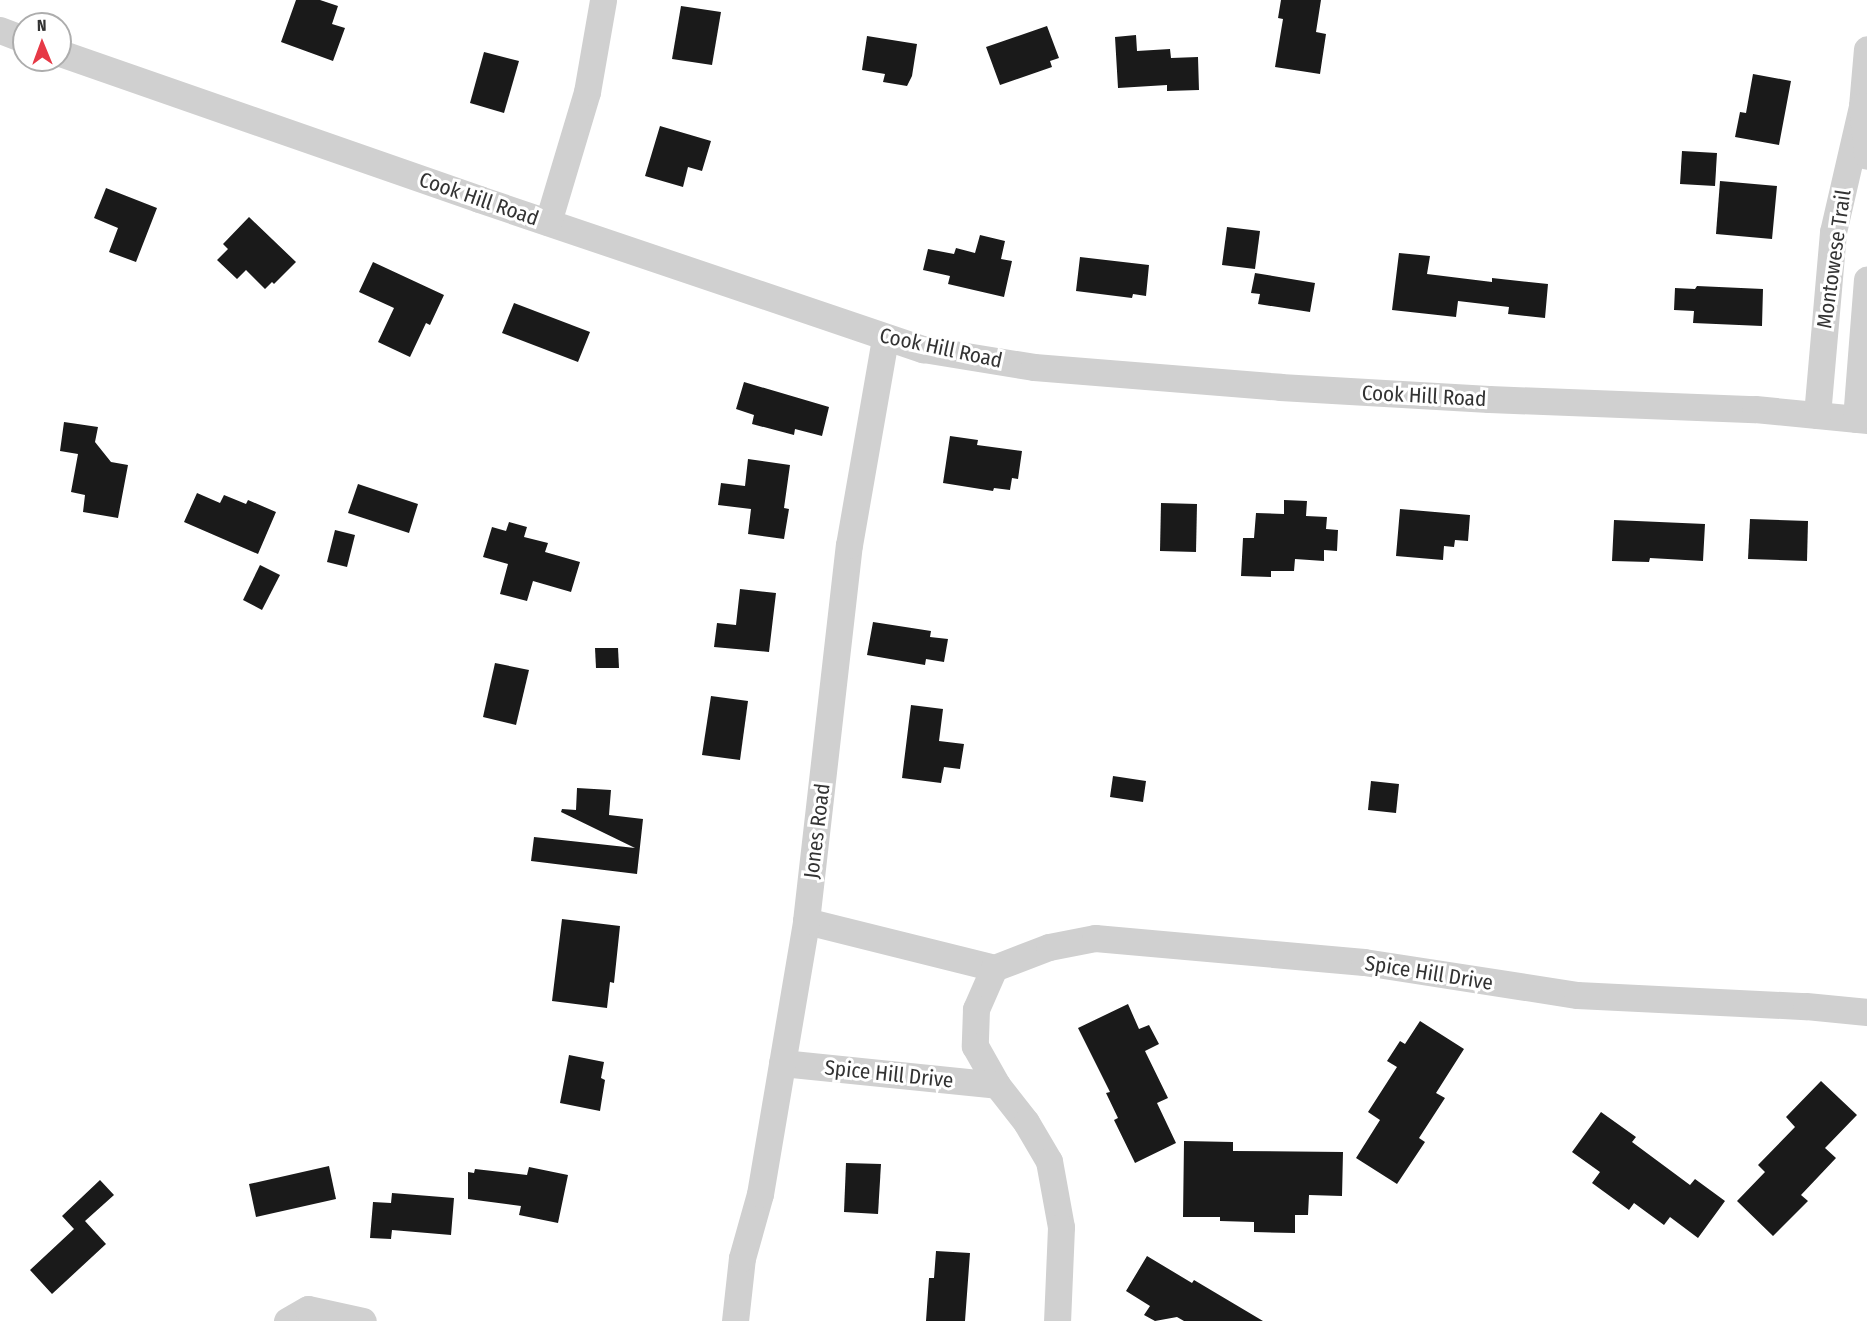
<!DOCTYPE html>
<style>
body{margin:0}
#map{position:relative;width:1867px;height:1321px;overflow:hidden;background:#fff;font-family:"Fira Sans Condensed",sans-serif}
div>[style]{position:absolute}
.building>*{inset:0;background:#1a1a1a}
.minor>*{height:27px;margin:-13.5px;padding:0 13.5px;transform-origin:13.5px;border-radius:13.5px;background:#d0d0d0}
span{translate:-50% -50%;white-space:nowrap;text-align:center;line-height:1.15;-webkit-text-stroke:6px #fff;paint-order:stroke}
.street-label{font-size:21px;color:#333}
.north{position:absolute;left:12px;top:12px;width:60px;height:60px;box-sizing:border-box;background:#fff;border:2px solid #adadad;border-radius:50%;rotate:359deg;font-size:16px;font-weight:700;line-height:24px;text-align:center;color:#333}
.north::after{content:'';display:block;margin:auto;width:21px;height:27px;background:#e63946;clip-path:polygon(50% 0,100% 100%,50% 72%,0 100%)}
</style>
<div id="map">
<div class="building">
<div style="clip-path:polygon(296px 0,320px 0,338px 6px,332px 24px,345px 28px,333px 61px,281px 42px)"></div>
<div style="clip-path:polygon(1281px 0,1321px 0,1316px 32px,1326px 34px,1320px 74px,1275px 67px,1283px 19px,1278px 18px)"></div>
<div style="clip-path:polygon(681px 6px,721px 12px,712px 65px,672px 59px)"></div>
<div style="clip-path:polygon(1047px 26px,1059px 58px,1050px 61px,1052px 67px,1000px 85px,986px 47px)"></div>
<div style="clip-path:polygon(1136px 35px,1137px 51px,1170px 49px,1171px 58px,1198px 57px,1199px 90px,1167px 91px,1167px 85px,1118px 88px,1115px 37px)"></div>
<div style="clip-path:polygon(867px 36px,917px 44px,912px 76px,907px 86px,883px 82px,885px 74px,862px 70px)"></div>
<div style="clip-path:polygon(484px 52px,519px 61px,504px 113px,470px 103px)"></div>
<div style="clip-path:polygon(1753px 74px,1791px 81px,1779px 145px,1735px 137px,1740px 112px,1746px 113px)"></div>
<div style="clip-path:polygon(660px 126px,711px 141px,702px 171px,688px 167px,683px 187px,645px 176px)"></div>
<div style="clip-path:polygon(1682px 151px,1717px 153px,1715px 186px,1680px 184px)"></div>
<div style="clip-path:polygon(1720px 181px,1777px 186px,1772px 239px,1716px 234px)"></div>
<div style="clip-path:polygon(106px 188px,157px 208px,136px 262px,109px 252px,118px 228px,94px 218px)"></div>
<div style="clip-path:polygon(249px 217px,296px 262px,274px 284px,272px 282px,265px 289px,246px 270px,237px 279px,217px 260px,228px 249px,223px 244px)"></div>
<div style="clip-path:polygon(1227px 227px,1260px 231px,1255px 269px,1222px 265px)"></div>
<div style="clip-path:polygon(980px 235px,1005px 241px,1001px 259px,1012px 261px,1004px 297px,948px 284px,950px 276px,923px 270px,928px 249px,954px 254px,956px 248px,975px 253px)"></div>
<div style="clip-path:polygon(1399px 253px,1430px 256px,1427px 274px,1492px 282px,1492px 278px,1548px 284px,1545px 318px,1508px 314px,1509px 307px,1458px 301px,1456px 317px,1392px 310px)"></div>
<div style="clip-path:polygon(1080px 257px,1149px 265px,1146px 296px,1133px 294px,1132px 298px,1076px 291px)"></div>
<div style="clip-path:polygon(373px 262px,444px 295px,430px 325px,426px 323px,410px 357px,378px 342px,394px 308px,359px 292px)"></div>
<div style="clip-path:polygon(1255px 273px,1315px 283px,1310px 312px,1258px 304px,1260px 294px,1251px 293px)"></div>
<div style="clip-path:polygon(1697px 286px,1763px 289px,1762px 326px,1693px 323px,1694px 311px,1674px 310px,1675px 288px,1695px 289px)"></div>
<div style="clip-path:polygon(514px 303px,590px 332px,578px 362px,502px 333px)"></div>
<div style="clip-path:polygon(744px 382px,829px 407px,822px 436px,795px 429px,794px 435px,752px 424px,754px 415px,736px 409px)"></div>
<div style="clip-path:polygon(64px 422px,98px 427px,95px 442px,111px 462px,128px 465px,118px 518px,83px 512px,85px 495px,71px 492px,78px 454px,60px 451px)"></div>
<div style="clip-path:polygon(950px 436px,978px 440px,977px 445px,1022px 451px,1018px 479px,1012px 478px,1010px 490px,994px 488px,993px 491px,943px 483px)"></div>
<div style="clip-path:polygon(748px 459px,790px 465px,784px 508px,789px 509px,784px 539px,748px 534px,751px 509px,718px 505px,721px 483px,745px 486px)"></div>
<div style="clip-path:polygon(358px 484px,418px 504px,409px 533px,348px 513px)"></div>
<div style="clip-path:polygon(197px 493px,220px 503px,224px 495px,246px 504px,248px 500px,276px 512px,258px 554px,184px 522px)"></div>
<div style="clip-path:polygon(1284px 500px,1307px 501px,1306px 516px,1327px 517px,1326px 529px,1338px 530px,1337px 551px,1324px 550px,1324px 561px,1295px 559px,1294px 571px,1271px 571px,1271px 577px,1241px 576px,1243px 538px,1254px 538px,1256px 513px,1284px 514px)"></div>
<div style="clip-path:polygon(1161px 503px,1197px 504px,1196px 552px,1160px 551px)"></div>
<div style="clip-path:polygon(1400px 509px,1470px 515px,1468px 541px,1455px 540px,1454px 547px,1444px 546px,1443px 560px,1396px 556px)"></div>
<div style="clip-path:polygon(1750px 519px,1808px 521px,1807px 561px,1748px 559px)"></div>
<div style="clip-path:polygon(1614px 520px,1705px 524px,1703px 561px,1650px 558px,1649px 562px,1612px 561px)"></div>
<div style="clip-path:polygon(509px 522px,527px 527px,524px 537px,548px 543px,545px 552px,580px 562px,571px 592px,533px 581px,527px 601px,500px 594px,508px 564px,483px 557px,492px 527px,506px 531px)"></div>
<div style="clip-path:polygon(335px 530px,355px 535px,347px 567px,327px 562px)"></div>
<div style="clip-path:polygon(260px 565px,280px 575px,262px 610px,243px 600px)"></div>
<div style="clip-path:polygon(740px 589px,776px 593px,769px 652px,714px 647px,717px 623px,736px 625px)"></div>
<div style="clip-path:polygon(873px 622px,931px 631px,930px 637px,948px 639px,944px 662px,926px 659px,925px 665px,867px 655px)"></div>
<div style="clip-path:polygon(595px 648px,618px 648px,619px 668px,596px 668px)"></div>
<div style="clip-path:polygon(495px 663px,529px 670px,516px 725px,483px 717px)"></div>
<div style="clip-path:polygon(711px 696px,748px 701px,740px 760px,702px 755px)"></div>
<div style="clip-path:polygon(911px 705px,943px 709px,939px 741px,964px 744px,960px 769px,944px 767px,941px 783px,902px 778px)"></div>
<div style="clip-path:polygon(1113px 776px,1146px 781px,1143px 802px,1110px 797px)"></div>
<div style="clip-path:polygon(1371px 781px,1399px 784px,1396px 813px,1368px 810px)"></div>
<div style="clip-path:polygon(577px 788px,611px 790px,609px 815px,643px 819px,637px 874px,531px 861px,534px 837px,635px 848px,561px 812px,562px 809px,576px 810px)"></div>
<div style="clip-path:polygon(562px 919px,620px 926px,614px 983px,610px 982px,607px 1008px,552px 1001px)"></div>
<div style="clip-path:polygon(1128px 1004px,1139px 1029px,1149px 1025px,1159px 1044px,1145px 1051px,1168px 1098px,1157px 1103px,1176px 1143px,1135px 1163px,1114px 1120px,1118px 1118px,1106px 1093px,1110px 1092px,1078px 1028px)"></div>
<div style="clip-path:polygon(1420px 1021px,1464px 1049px,1436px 1093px,1445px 1098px,1419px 1138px,1425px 1142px,1397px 1184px,1356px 1158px,1380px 1120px,1368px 1112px,1397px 1067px,1387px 1061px,1400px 1041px,1405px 1044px)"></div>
<div style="clip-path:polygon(569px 1055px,604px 1062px,601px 1078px,605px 1080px,600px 1111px,560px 1103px)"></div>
<div style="clip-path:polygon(1821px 1081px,1857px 1115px,1825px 1148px,1836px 1158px,1801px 1195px,1808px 1201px,1773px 1236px,1737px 1201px,1765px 1172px,1758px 1165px,1795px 1127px,1786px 1117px)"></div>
<div style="clip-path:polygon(1601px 1112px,1636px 1137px,1632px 1142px,1690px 1185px,1695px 1179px,1725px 1201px,1698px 1238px,1670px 1217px,1664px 1225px,1634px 1203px,1629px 1210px,1592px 1183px,1600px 1172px,1572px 1152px)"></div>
<div style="clip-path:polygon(1184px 1141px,1233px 1142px,1233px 1151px,1343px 1152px,1342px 1196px,1309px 1195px,1308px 1215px,1295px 1215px,1295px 1233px,1254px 1232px,1254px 1222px,1220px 1221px,1220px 1217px,1183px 1217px)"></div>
<div style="clip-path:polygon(846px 1163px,881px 1164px,878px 1214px,844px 1212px)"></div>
<div style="clip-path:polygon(329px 1166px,336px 1199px,256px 1217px,249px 1184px)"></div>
<div style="clip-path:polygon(529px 1167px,568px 1175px,558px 1223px,519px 1215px,521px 1206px,468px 1199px,468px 1172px,474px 1173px,475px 1169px,527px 1175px)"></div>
<div style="clip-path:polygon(100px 1180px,114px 1195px,85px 1221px,106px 1244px,52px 1294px,30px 1270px,74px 1229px,62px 1216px)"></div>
<div style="clip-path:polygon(392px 1193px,454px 1198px,451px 1235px,392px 1230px,391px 1239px,370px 1238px,373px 1202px,391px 1203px)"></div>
<div style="clip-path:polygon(936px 1251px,970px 1253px,965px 1321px,926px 1321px,929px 1278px,934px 1278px)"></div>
<div style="clip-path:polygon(1147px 1256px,1192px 1283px,1194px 1280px,1263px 1321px,1184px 1321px,1177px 1317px,1155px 1321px,1144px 1315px,1150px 1306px,1126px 1291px)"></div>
</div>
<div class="minor">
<div style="left:0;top:30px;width:26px;rotate:21deg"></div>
<div style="left:60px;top:53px;width:444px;rotate:19.2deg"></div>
<div style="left:479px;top:199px;width:469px;rotate:18.7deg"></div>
<div style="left:923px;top:349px;width:112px;rotate:9.2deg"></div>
<div style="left:1034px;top:367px;width:247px;rotate:4.6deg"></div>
<div style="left:1280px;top:387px;width:209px;rotate:3.3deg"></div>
<div style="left:1489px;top:399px;width:266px;rotate:2.2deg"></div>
<div style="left:1755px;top:409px;width:113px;rotate:5.6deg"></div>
<div style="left:1862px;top:106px;width:57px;rotate:-85deg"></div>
<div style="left:548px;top:222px;width:136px;rotate:-73.3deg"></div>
<div style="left:587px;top:92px;width:93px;rotate:-80.1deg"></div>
<div style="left:1817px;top:415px;width:184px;rotate:-85deg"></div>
<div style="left:1833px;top:232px;width:129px;rotate:-77deg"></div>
<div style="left:1862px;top:106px;width:50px;rotate:84.3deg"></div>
<div style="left:1856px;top:419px;width:140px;rotate:-85.5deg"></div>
<div style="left:806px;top:921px;width:194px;rotate:14deg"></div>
<div style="left:994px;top:968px;width:59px;rotate:-20.9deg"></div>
<div style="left:1049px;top:947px;width:47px;rotate:-11.1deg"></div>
<div style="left:1095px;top:938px;width:270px;rotate:5.1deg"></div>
<div style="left:1364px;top:962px;width:216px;rotate:8.8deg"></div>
<div style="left:1577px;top:995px;width:229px;rotate:2.8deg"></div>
<div style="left:1806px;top:1006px;width:61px;rotate:5.6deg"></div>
<div style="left:994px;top:968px;width:45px;rotate:113.7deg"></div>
<div style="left:976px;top:1009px;width:37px;rotate:92deg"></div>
<div style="left:975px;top:1046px;width:45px;rotate:60.6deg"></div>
<div style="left:997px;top:1085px;width:47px;rotate:51.9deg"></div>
<div style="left:1026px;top:1122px;width:45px;rotate:59.5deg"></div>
<div style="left:1049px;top:1161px;width:67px;rotate:79.7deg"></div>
<div style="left:1061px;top:1227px;width:94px;rotate:92.4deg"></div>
<div style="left:782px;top:1063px;width:216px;rotate:5.8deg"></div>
<div style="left:287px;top:1321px;width:24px;rotate:-30deg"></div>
<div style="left:308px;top:1309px;width:56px;rotate:12.3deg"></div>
<div style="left:735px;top:1321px;width:63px;rotate:-83.7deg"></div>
<div style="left:742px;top:1258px;width:66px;rotate:-74.3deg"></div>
<div style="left:760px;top:1194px;width:277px;rotate:-80.4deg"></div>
<div style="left:806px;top:921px;width:378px;rotate:-83.5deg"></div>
<div style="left:849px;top:545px;width:210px;rotate:-80.1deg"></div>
</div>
<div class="street-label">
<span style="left:479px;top:199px;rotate:19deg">Cook Hill Road</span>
<span style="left:1834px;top:259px;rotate:-82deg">Montowese Trail</span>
<span style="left:941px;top:348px;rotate:12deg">Cook Hill Road</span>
<span style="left:1424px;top:396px;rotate:3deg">Cook Hill Road</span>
<span style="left:817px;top:831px;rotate:-83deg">Jones Road</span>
<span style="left:1429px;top:973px;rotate:9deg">Spice Hill Drive</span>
<span style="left:889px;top:1074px;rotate:6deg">Spice Hill Drive</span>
</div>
<div class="north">N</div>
</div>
